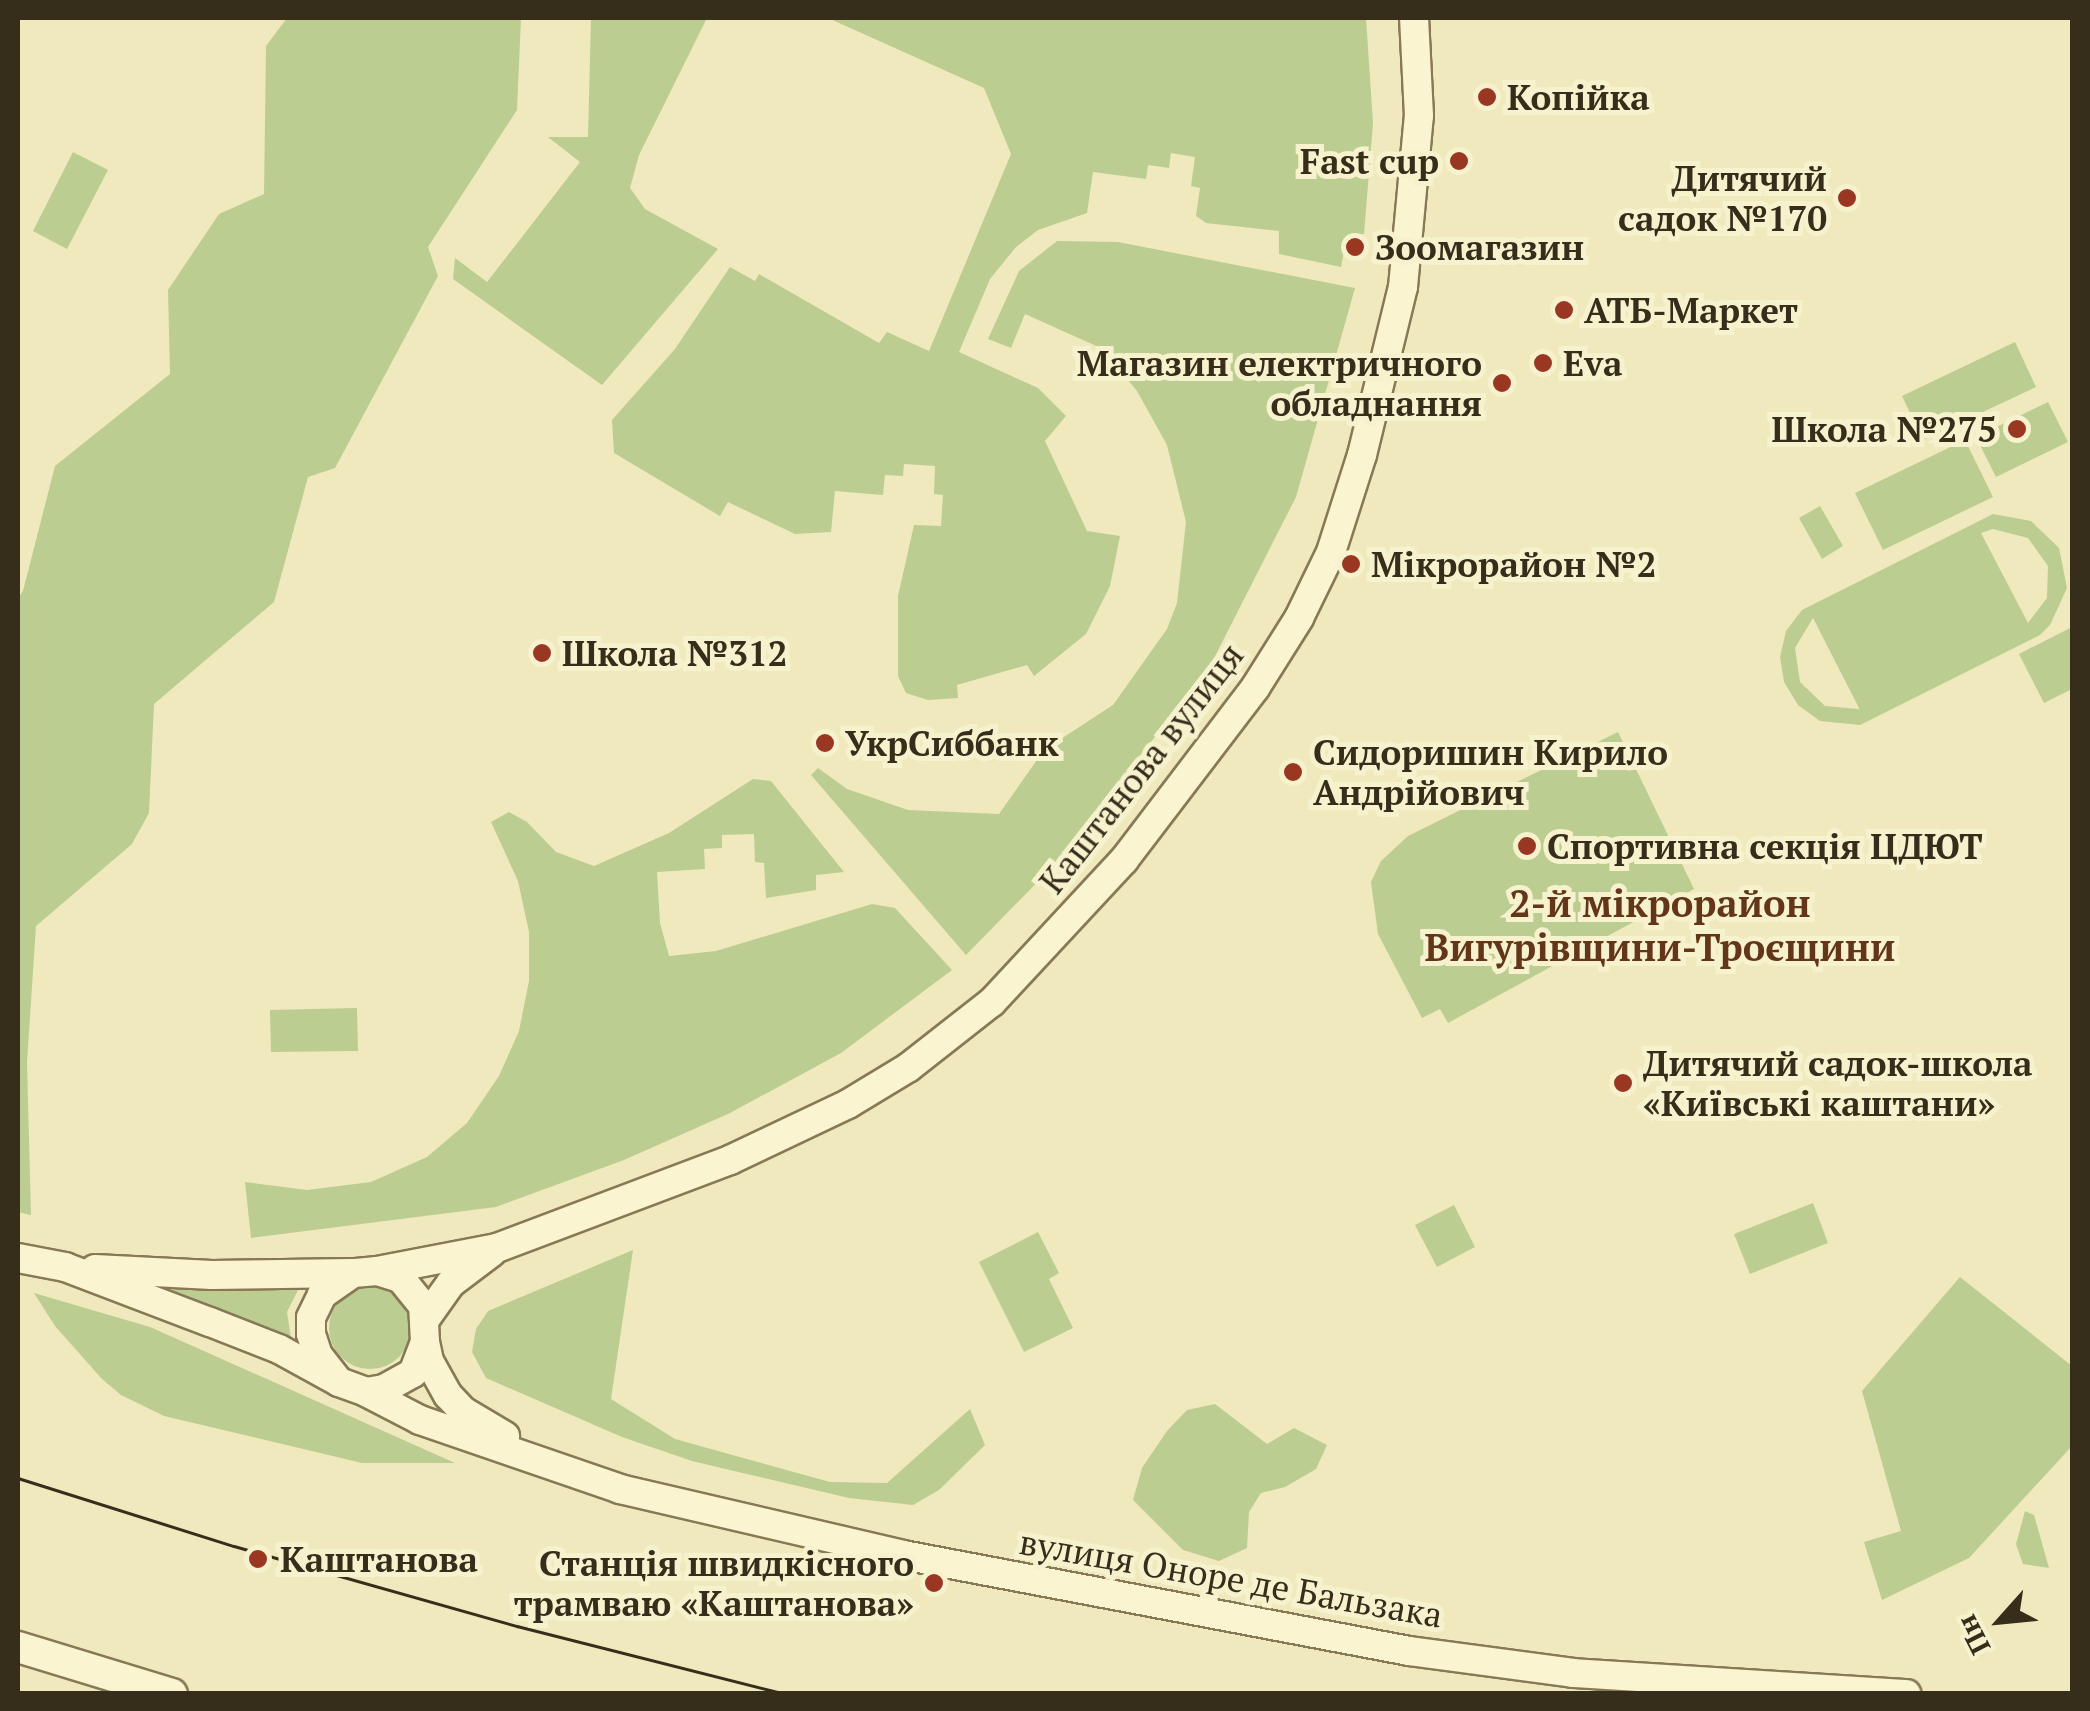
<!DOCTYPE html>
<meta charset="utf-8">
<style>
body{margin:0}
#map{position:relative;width:2090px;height:1711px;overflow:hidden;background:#efe9bd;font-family:"PT Serif",serif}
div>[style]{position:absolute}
.green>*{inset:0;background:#bccd91}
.round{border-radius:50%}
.roads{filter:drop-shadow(2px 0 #887956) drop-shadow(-2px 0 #887956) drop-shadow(0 2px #887956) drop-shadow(0 -2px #887956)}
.tertiary>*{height:28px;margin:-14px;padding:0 14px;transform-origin:14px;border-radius:14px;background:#faf5d0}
.secondary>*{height:30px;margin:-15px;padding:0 15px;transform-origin:15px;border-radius:15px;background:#faf5d0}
.tram>*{height:2.5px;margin:-1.25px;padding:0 1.25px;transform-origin:1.25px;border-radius:1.25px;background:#362d1b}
.dots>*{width:28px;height:28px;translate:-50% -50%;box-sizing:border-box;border:5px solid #f6f2cd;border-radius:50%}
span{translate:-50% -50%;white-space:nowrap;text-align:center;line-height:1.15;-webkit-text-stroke:10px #f6f2cd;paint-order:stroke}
.poi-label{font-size:35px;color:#362d1b;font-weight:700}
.left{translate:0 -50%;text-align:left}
.right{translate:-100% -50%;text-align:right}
.street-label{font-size:35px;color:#362d1b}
.neighbourhood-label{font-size:38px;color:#643619;font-weight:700}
.frame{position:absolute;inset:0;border:20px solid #362d1b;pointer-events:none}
.north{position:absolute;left:1950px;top:1571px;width:100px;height:100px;-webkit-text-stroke:8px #f6f2cd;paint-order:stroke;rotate:243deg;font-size:28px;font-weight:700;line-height:40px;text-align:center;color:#362d1b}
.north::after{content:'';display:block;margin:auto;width:35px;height:45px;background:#362d1b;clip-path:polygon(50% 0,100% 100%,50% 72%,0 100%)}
</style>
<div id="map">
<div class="green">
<div style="clip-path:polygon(287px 18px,521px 18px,517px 110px,428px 247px,438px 276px,335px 468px,308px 477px,274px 602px,154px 704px,149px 813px,132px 844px,36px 926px,27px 1062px,31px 1215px,18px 1212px,18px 598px,23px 591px,55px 466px,170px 374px,168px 290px,219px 214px,264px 194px,266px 46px)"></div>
<div style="clip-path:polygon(591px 18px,707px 18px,639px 155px,630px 188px,645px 209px,718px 249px,602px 385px,453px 279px,455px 258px,487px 282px,580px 162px,548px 137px,588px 137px)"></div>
<div style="clip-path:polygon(828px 18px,1366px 18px,1373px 123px,1364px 234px,1347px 235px,1341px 267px,1279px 254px,1279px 231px,1206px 223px,1196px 216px,1200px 188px,1191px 186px,1195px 157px,1171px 153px,1169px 168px,1148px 165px,1146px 179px,1093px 172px,1087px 213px,1038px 230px,1016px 247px,990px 279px,959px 352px,1038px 388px,1066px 416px,1045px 441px,1087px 531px,1120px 536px,1110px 586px,1086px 634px,1034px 676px,1027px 665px,957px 685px,958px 698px,928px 700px,906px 693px,898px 676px,898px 596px,914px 525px,941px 526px,943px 495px,934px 494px,935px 466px,904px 464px,903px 476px,885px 475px,883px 495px,835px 491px,831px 532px,795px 534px,728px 502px,720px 516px,614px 453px,612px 420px,675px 349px,730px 267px,755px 281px,759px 274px,879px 343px,887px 332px,929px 351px,1011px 154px,984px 88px)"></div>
<div style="clip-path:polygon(73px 152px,108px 170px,67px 249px,33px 231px)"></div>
<div style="clip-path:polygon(1057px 241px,1118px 242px,1355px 288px,1296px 497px,1209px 668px,1056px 863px,966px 955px,811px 775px,818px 768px,847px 789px,908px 810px,999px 814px,1044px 750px,1113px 705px,1167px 629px,1177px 603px,1186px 522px,1167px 445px,1137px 391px,1103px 349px,1025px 314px,1011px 348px,988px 339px,1019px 271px)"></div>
<div style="clip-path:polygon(2015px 342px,2036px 387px,1923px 440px,1902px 396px)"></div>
<div style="clip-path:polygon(2048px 402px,2068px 442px,1996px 477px,1976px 437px)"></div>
<div style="clip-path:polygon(1965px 440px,1993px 497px,1883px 550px,1855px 493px)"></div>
<div style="clip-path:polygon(1820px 506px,1843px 546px,1822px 559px,1799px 518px)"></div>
<div style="clip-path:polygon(evenodd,1993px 514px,2031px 521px,2059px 548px,2067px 588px,2050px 625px,2040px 635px,1860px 725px,1820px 721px,1798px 705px,1784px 682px,1780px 657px,1786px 631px,1802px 610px,1993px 514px,1993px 529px,2028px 538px,2048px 566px,2047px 598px,2028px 623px,1981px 533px,1993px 529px,1993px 514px,1813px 618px,1859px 708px,1859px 709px,1825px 706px,1800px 682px,1795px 648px,1813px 618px)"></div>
<div style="clip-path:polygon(2072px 627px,2072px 689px,2044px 703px,2019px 654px)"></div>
<div style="clip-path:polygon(1618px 732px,1694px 889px,1448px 1023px,1440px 1009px,1422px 1018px,1378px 934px,1371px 882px,1381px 861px,1408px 836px)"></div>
<div style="clip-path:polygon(753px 779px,771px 781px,844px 872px,816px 875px,816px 890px,766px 898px,764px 863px,755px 862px,754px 834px,722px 835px,722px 848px,704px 849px,705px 869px,657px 872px,660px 923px,669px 956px,716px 951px,872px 904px,895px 908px,952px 970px,841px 1053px,730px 1113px,624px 1160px,496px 1207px,251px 1238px,245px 1182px,307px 1190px,371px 1182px,427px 1157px,467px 1123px,499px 1076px,519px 1031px,529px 981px,529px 932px,518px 881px,491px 822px,509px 812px,527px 822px,556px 852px,594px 866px,669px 833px)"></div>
<div style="clip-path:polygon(357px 1008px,358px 1051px,271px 1052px,270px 1010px)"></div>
<div style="clip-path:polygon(1813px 1203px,1828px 1243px,1750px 1274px,1734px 1234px)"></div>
<div style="clip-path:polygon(1454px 1205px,1475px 1247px,1437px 1267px,1415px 1225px)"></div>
<div style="clip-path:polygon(1038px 1232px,1059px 1273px,1049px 1279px,1073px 1328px,1024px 1352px,979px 1262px)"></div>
<div style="clip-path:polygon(633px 1250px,611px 1399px,675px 1439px,830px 1482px,887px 1483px,970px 1409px,985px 1445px,939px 1490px,913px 1505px,849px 1498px,692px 1461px,622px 1437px,486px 1378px,472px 1352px,476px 1329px,488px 1311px)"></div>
<div style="clip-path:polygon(1960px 1277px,2072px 1366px,2072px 1446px,1969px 1558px,1882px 1600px,1864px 1542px,1901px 1531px,1862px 1391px)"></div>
<div style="clip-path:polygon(301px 1284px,287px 1312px,292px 1345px,149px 1286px)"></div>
<div class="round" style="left:329px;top:1287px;width:82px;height:82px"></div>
<div style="clip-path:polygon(34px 1293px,150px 1327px,455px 1463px,362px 1463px,164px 1416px,121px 1395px,102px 1379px,55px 1326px)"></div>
<div style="clip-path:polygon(1215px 1404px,1267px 1444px,1294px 1428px,1327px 1445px,1316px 1469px,1285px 1487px,1261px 1493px,1249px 1512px,1247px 1548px,1219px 1561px,1183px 1550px,1133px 1500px,1142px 1468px,1167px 1431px,1187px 1410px)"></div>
<div style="clip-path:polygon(2025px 1511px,2034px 1515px,2049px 1568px,2023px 1564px,2016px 1544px)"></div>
</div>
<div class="roads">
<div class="tertiary">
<div style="left:18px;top:1258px;width:48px;rotate:10.8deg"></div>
<div style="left:65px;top:1267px;width:155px;rotate:20.8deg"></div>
<div style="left:210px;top:1322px;width:74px;rotate:21.4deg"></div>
<div style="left:279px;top:1349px;width:68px;rotate:28.8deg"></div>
<div style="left:339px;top:1382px;width:29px;rotate:20deg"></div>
<div style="left:366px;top:1392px;width:18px;rotate:-9deg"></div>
<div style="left:384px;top:1389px;width:33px;rotate:-29deg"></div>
<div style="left:413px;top:1373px;width:33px;rotate:-69deg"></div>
<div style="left:425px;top:1342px;width:36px;rotate:-93deg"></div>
<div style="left:423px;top:1306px;width:36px;rotate:-129deg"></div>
<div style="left:400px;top:1278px;width:24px;rotate:-163deg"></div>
<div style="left:377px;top:1271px;width:24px;rotate:175deg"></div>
<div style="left:353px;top:1273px;width:38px;rotate:145deg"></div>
<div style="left:322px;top:1295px;width:25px;rotate:116deg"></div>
<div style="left:311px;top:1318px;width:16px;rotate:90deg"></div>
<div style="left:311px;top:1334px;width:22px;rotate:72deg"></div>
<div style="left:318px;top:1355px;width:34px;rotate:52deg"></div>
<div style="left:95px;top:1269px;width:117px;rotate:2.9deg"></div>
<div style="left:212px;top:1275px;width:140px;rotate:-0.8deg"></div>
<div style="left:377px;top:1271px;width:122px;rotate:-10.9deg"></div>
<div style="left:497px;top:1248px;width:249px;rotate:-20.7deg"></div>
<div style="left:730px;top:1160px;width:131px;rotate:-25.4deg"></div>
<div style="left:848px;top:1104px;width:71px;rotate:-31.2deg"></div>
<div style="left:909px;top:1067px;width:105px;rotate:-38.1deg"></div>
<div style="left:992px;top:1002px;width:194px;rotate:-47.1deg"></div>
<div style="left:1124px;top:860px;width:216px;rotate:-52.7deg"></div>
<div style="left:1255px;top:688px;width:83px;rotate:-57.8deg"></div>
<div style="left:1299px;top:618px;width:73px;rotate:-64.1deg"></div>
<div style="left:1331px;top:552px;width:102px;rotate:-72.3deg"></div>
<div style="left:1362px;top:455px;width:173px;rotate:-76.3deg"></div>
<div style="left:1403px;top:287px;width:172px;rotate:-84.7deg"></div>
<div style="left:1419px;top:116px;width:98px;rotate:-92.9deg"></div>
<div style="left:426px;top:1318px;width:43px;rotate:-54.5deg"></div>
<div style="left:451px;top:1283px;width:51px;rotate:-37.1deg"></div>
<div style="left:425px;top:1342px;width:19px;rotate:78deg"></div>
<div style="left:429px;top:1361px;width:39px;rotate:61deg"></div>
<div style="left:448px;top:1395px;width:22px;rotate:47deg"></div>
<div style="left:463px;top:1411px;width:49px;rotate:30.8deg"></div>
<div style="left:366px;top:1392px;width:61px;rotate:27.4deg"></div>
<div style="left:420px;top:1420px;width:212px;rotate:19deg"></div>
<div style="left:620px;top:1489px;width:291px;rotate:13.1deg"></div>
<div style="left:903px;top:1555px;width:515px;rotate:10.74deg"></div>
<div style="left:1409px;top:1651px;width:165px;rotate:7.6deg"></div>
<div style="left:1573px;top:1673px;width:334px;rotate:3.6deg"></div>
</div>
<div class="secondary">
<div style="left:18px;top:1647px;width:161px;rotate:17deg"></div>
</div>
</div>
<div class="tram">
<div style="left:18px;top:1478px;width:226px;rotate:17.5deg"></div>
<div style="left:234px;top:1546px;width:294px;rotate:15.8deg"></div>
<div style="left:517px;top:1626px;width:276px;rotate:14.2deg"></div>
</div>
<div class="dots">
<div style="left:1487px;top:97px;background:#993723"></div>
<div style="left:1459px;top:161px;background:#993723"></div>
<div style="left:1847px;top:198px;background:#993723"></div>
<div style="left:1355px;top:247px;background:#993723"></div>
<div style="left:1564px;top:310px;background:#993723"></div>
<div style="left:1543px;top:363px;background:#993723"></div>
<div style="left:1502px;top:383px;background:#993723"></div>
<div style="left:2017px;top:429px;background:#993723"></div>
<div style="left:1351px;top:564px;background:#993723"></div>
<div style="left:542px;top:653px;background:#993723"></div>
<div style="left:825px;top:743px;background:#993723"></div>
<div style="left:1293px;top:772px;background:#993723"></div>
<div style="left:1527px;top:846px;background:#993723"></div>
<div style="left:1623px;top:1083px;background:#993723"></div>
<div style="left:258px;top:1559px;background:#993723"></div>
<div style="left:934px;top:1583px;background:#993723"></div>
</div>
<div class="poi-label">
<span class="left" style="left:1507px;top:97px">Копійка</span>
<span class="right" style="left:1439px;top:161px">Fast cup</span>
<span class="right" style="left:1827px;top:198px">Дитячий<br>садок №170</span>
<span class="left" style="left:1375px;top:247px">Зоомагазин</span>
<span class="left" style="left:1584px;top:310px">АТБ-Маркет</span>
<span class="right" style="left:1482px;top:383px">Магазин електричного<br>обладнання</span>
<span class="left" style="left:1563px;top:363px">Eva</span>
<span class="right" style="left:1997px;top:429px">Школа №275</span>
<span class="left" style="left:1371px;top:564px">Мікрорайон №2</span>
<span class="left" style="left:562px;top:653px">Школа №312</span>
<span class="left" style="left:845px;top:743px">УкрСиббанк</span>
<span class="left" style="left:1313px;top:772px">Сидоришин Кирило<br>Андрійович</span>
<span class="left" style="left:1547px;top:846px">Спортивна секція ЦДЮТ</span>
<span class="left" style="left:1643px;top:1083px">Дитячий садок-школа<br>«Київські каштани»</span>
<span class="left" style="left:280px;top:1559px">Каштанова</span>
<span class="right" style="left:914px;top:1583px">Станція швидкісного<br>трамваю «Каштанова»</span>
</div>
<div class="street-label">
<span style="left:1141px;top:768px;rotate:-52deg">Каштанова вулиця</span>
<span style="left:1231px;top:1578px;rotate:10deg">вулиця Оноре де Бальзака</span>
</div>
<div class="neighbourhood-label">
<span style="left:1660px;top:926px">2-й мікрорайон<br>Вигурівщини-Троєщини</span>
</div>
<div class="frame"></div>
<div class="north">Пн</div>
</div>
